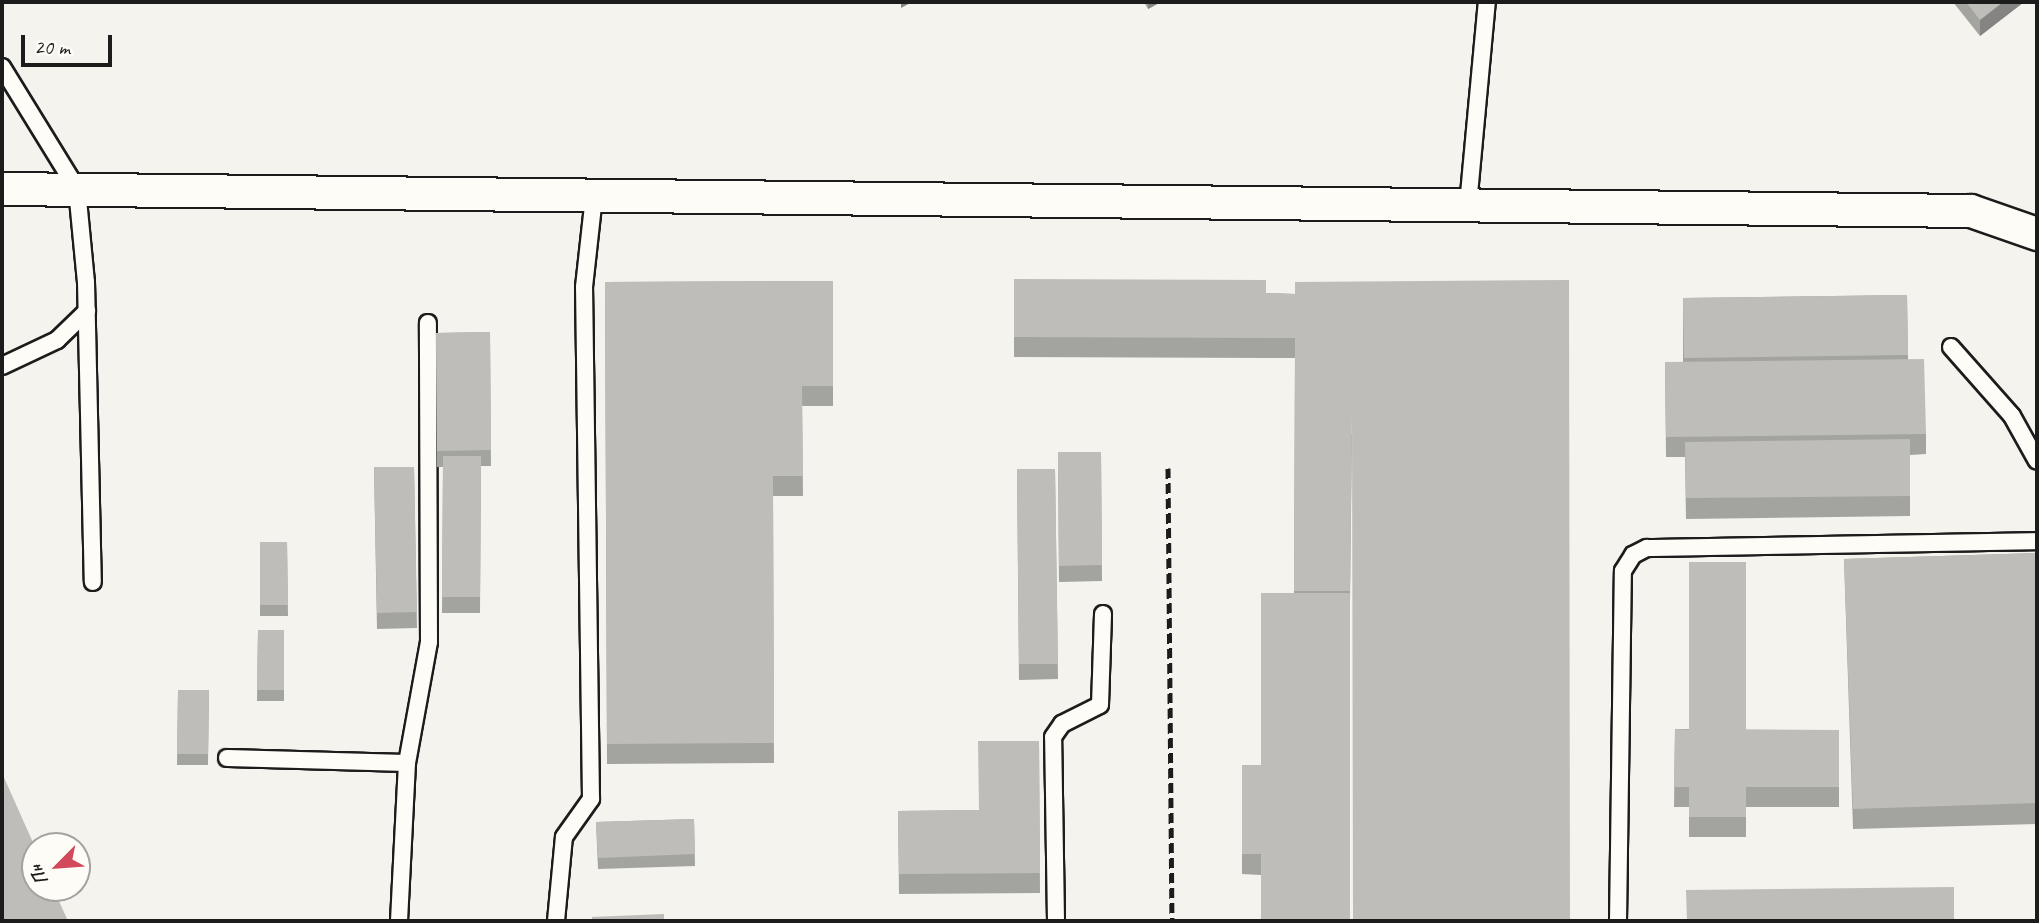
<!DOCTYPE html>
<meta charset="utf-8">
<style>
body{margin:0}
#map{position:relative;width:2039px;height:923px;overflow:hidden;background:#f4f3ee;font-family:Caveat,sans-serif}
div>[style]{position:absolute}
.roads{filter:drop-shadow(2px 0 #1c1c1c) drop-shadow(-2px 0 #1c1c1c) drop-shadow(0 2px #1c1c1c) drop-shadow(0 -2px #1c1c1c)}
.service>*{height:16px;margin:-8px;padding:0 8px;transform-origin:8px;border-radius:8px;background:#fdfcf7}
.minor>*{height:32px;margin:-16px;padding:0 16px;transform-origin:16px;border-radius:16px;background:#fdfcf7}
.rail>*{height:5px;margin-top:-2.5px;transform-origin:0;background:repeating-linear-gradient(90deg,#1c1c1c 0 10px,transparent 0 15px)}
.wall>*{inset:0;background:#a3a3a0}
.shaded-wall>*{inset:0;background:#858482}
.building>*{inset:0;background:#bebdba}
span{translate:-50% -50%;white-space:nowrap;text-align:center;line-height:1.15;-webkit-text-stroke:5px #fdfcf7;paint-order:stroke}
.frame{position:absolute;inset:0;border:4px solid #1c1c1c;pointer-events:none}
.north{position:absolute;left:21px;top:832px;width:70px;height:70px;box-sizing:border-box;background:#fdfcf7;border:2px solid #a3a29f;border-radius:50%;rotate:245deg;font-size:19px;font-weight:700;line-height:28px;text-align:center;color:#1c1c1c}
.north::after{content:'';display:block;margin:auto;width:24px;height:32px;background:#d1495b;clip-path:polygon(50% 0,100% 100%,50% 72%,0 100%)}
.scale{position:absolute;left:21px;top:35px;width:91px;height:32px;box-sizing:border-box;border:4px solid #1c1c1c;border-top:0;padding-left:9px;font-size:21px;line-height:24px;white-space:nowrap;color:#1c1c1c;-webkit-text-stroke:5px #fdfcf7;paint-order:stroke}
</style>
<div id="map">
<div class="roads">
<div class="service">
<div style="left:2px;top:67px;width:143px;rotate:58.4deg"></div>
<div style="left:77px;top:189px;width:93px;rotate:84.5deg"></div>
<div style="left:86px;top:282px;width:300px;rotate:88.7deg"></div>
<div style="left:1468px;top:205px;width:204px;rotate:-84.7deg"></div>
<div style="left:1951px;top:347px;width:92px;rotate:48.5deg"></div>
<div style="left:2012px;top:416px;width:51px;rotate:60.9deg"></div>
<div style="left:2px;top:366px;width:61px;rotate:-25.3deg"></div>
<div style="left:57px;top:340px;width:42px;rotate:-44deg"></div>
<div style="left:227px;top:758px;width:180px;rotate:1.6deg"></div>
<div style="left:399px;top:921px;width:158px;rotate:-87.1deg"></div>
<div style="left:407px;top:763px;width:123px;rotate:-79.7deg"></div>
<div style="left:429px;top:642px;width:319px;rotate:-90.2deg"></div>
<div style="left:556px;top:921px;width:84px;rotate:-84.6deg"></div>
<div style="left:564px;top:837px;width:47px;rotate:-54.6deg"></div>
<div style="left:591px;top:799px;width:512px;rotate:-90.78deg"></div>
<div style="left:584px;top:287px;width:92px;rotate:-83.7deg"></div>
<div style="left:1056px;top:921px;width:184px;rotate:-90.9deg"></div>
<div style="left:1053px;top:737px;width:16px;rotate:-55deg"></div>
<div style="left:1062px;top:724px;width:42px;rotate:-26.6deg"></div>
<div style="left:1100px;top:705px;width:91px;rotate:-88.1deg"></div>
<div style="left:1618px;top:921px;width:350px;rotate:-89.2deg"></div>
<div style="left:1623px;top:571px;width:19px;rotate:-58deg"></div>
<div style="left:1633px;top:555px;width:16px;rotate:-27deg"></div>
<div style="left:1647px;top:548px;width:390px;rotate:-1deg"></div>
</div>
<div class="minor">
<div style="left:2px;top:189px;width:1969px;rotate:0.64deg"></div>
<div style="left:1971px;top:211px;width:70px;rotate:19.2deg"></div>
</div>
</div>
<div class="rail">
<div style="left:1168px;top:468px;width:453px;rotate:89.5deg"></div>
</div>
<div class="wall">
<div style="clip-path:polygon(1144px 2px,1161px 2px,1148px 9px)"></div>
<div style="clip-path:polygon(1953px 2px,2024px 2px,1980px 36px)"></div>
<div style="clip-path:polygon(1014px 279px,1266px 293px,1295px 294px,1352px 435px,1350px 603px,1261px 875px,1242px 874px,1242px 765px,1261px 765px,1294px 593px,1295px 358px,1014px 357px)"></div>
<div style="clip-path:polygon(833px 281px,833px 406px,802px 406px,803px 496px,773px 496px,774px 763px,607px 764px,605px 282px)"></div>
<div style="clip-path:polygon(1907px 295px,1908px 359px,1926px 434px,1926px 454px,1910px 455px,1910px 516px,1686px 519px,1685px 457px,1666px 457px,1665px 362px,1683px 362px,1683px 298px)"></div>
<div style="clip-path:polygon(490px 332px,491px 466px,481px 466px,480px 613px,442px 613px,443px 467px,437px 467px,436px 333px)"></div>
<div style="clip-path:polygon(1058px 452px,1101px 452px,1102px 581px,1059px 582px)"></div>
<div style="clip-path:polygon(374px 467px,414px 467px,417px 628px,377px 629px)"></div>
<div style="clip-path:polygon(1017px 469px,1055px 469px,1058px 679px,1019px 680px)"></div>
<div style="clip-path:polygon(260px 542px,287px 542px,288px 616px,260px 616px)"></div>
<div style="clip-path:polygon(2037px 553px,2037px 824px,1853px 829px,1844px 559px)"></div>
<div style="clip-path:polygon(258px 630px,284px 630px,284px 701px,257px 701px)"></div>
<div style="clip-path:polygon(178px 690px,209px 690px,208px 765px,177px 765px)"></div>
<div style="clip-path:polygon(1675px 729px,1839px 730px,1839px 807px,1746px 807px,1746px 837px,1689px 837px,1689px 807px,1674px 807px)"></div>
<div style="clip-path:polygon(1039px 741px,1040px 893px,899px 894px,898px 811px,979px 810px)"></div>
<div style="clip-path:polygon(694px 819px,695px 866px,598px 869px,596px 822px)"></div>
</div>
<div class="shaded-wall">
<div style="clip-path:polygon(901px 2px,912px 2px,901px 8px)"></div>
<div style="clip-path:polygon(1148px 2px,1161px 2px,1148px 9px)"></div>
<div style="clip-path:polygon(2003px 2px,2024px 2px,1980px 36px,1980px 20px)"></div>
</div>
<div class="building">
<div style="clip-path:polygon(1966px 2px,2003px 2px,1980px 20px)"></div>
<div style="clip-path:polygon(1014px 279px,1266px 280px,1266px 293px,1295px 294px,1295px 282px,1569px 280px,1570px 921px,1353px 921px,1352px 415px,1350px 591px,1294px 591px,1295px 338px,1014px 337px)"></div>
<div style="clip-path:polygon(833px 281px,833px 386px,802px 386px,803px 476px,773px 476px,774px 743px,607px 744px,605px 282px)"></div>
<div style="clip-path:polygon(1907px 295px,1908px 355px,1684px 358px,1683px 298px)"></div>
<div style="clip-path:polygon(490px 332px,491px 450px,437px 451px,436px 333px)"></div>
<div style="clip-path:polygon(1924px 359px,1926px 434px,1666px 437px,1665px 362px)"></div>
<div style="clip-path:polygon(1910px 439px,1910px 496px,1686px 498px,1685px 442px)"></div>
<div style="clip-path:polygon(1058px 452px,1101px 452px,1102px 565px,1059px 566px)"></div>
<div style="clip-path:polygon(443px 456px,481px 456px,480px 597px,442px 597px)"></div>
<div style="clip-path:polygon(374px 467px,414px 467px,417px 612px,377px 613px)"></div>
<div style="clip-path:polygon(1017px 469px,1055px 469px,1058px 664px,1019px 664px)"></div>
<div style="clip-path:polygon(260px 542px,287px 542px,288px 605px,260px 605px)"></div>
<div style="clip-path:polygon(2037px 553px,2037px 803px,1853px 809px,1844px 559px)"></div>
<div style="clip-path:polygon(1689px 562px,1746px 562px,1746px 730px,1839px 730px,1839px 787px,1746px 787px,1746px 817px,1689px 817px,1689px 787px,1674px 787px,1675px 729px,1689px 730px)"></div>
<div style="clip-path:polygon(1261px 593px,1350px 593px,1350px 921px,1261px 921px,1261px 854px,1242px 854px,1242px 765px,1261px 765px)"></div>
<div style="clip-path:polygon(258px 630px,284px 630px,284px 690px,257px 690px)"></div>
<div style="clip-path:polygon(178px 690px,209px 690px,208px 754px,177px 754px)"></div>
<div style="clip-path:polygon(978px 741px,1039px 741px,1040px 873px,899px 874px,898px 811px,979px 810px)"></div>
<div style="clip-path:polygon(2px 773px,35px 847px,35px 888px,53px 888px,68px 921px,2px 921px)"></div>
<div style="clip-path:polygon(694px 819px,695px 854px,598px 858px,596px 822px)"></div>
<div style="clip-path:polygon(1954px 887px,1954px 921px,1687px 921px,1686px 890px)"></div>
<div style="clip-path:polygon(664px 914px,664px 921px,592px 921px,592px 917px)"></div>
</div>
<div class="frame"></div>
<div class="north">Пн</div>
<div class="scale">20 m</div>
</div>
